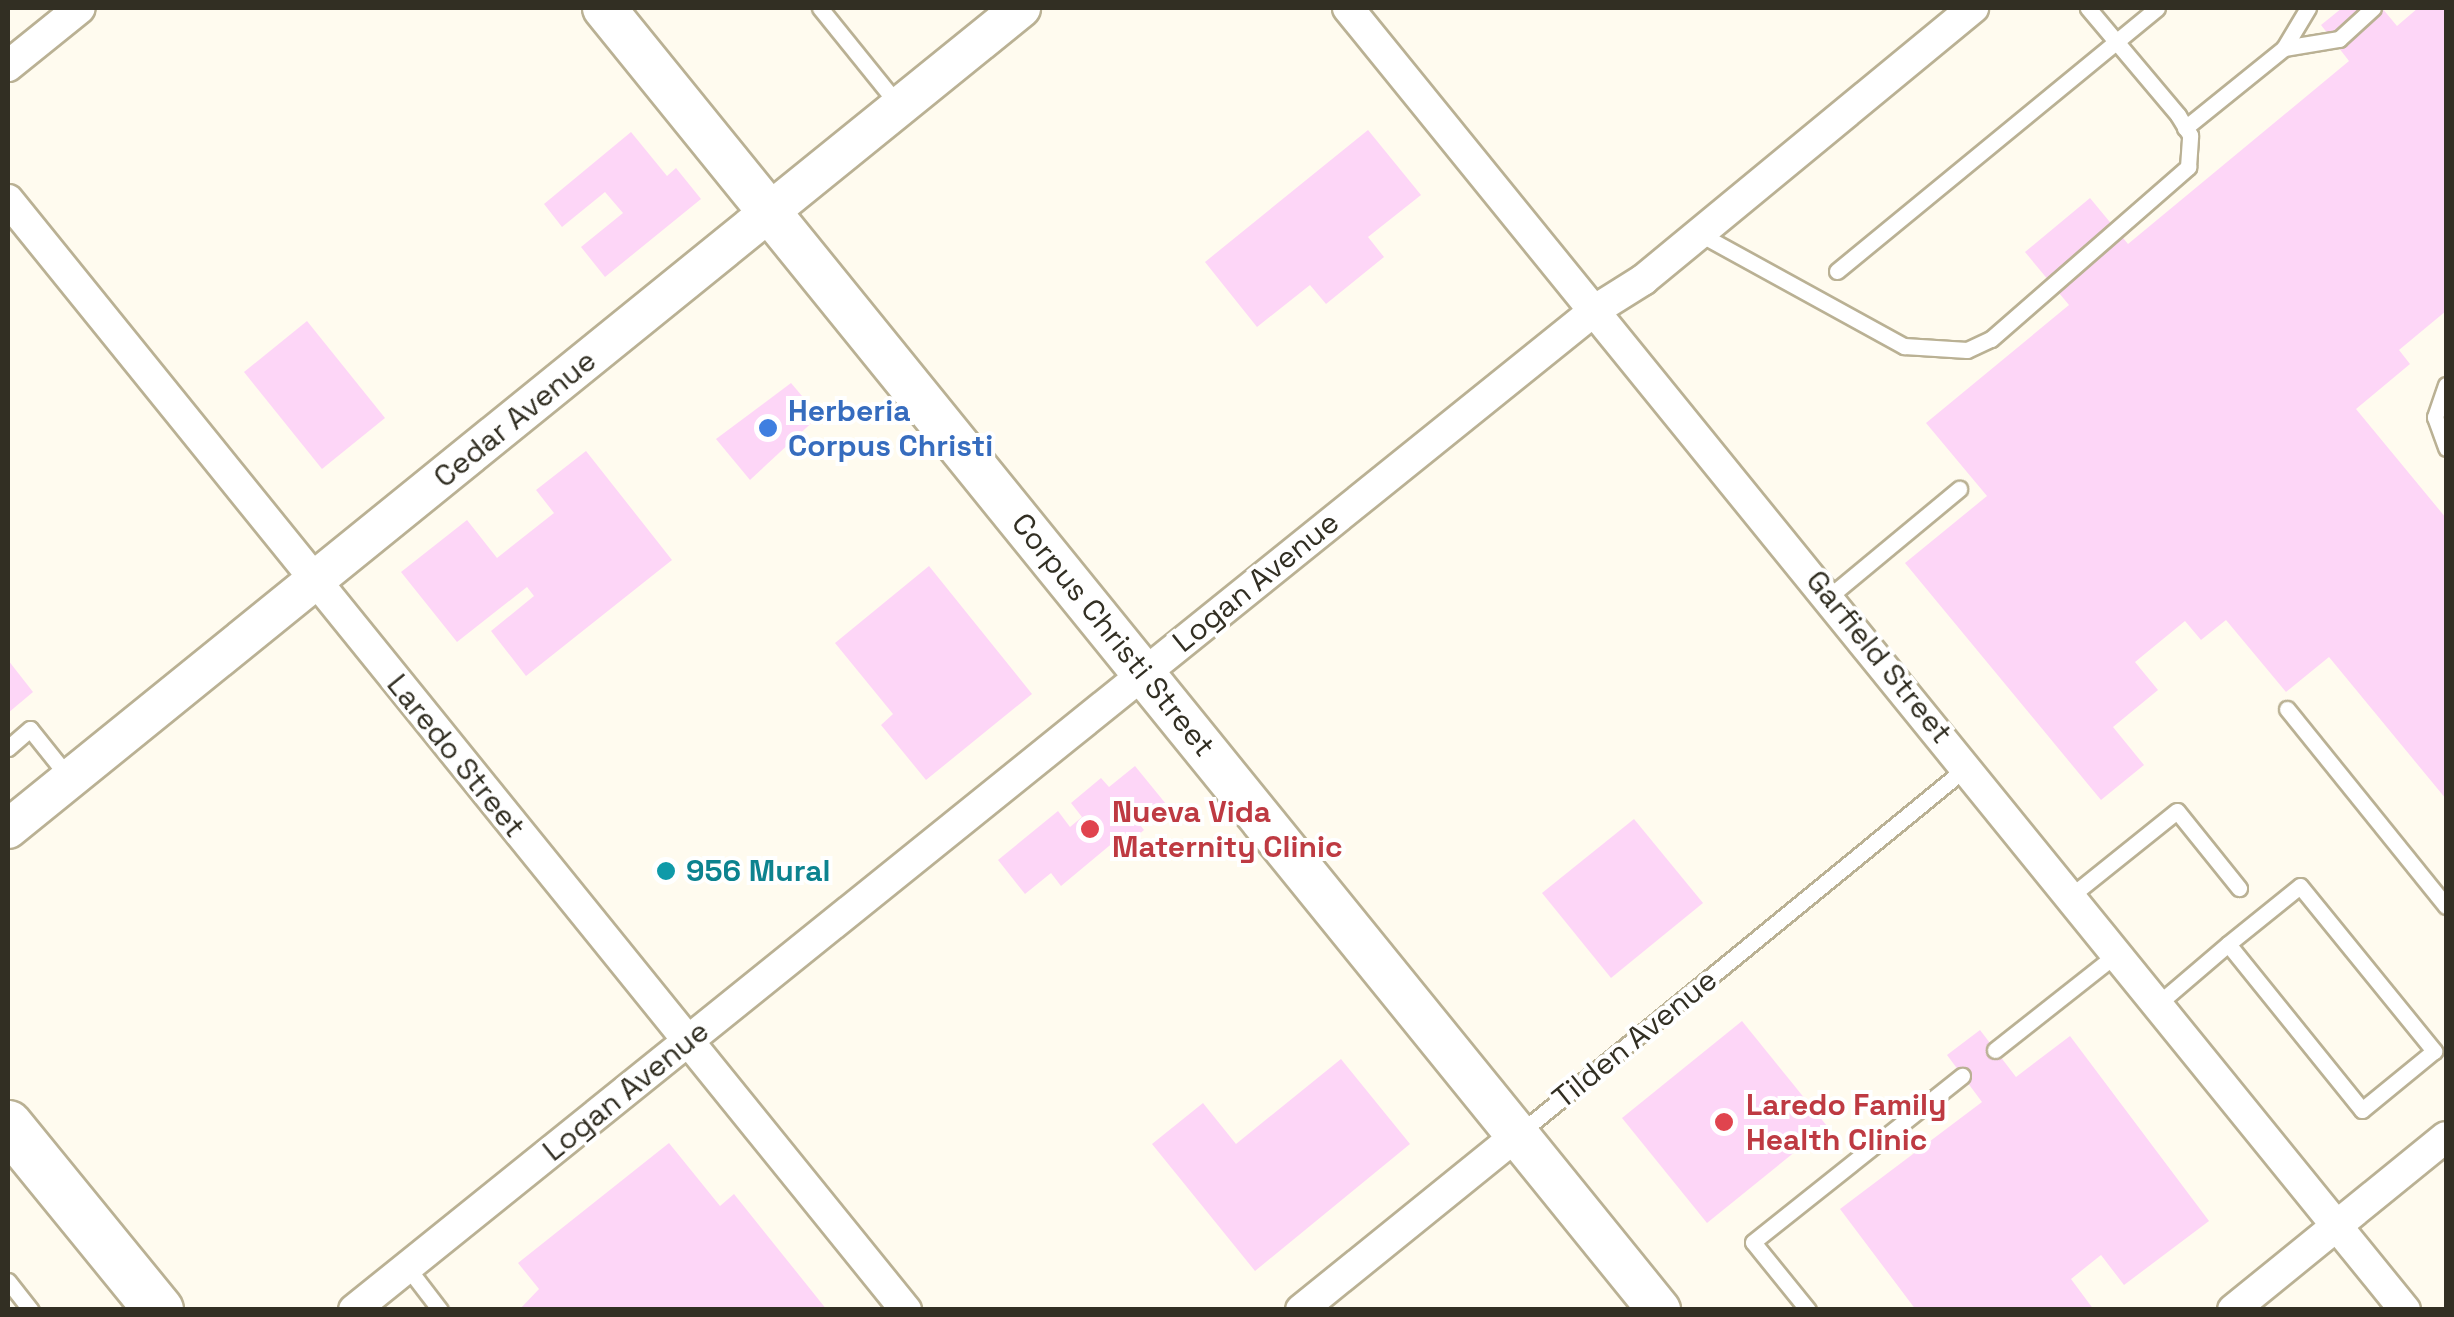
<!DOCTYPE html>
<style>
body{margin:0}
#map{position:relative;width:2454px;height:1317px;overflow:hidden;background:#fffbef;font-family:"Space Grotesk",sans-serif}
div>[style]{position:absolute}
.building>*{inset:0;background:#fdd6f7}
.roads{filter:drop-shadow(2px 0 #bab194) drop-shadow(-2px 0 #bab194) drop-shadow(0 2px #bab194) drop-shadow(0 -2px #bab194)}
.service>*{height:15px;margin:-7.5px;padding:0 7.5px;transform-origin:7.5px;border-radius:7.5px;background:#fff}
.minor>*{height:30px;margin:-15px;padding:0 15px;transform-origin:15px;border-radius:15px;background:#fff}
.tertiary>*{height:38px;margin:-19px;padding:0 19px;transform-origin:19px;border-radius:19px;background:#fff}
.secondary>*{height:42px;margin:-21px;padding:0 21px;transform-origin:21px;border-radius:21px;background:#fff}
.primary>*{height:48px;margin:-24px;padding:0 24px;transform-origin:24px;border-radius:24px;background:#fff}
.dots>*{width:28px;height:28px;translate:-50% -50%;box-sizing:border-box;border:5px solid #fff;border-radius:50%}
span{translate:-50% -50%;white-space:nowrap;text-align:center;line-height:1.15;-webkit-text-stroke:8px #fff;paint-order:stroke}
.shop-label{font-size:30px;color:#366cbe;font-weight:700}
.left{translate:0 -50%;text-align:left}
.street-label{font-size:30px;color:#322f23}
.health-label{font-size:30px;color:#be3a42;font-weight:700}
.culture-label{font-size:30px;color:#0d838f;font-weight:700}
.frame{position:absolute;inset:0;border:10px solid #322f23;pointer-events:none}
</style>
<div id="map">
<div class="building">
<div style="clip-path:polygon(2342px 8px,2382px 8px,2397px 26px,2418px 8px,2446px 8px,2446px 311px,2399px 350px,2410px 364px,2356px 409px,2446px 518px,2446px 799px,2329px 657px,2286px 692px,2226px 620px,2201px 640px,2185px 621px,2135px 662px,2158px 690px,2113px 727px,2144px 765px,2101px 800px,1905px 563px,1987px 496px,1926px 423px,2069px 305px,2025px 252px,2090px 198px,2128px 244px,2349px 61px,2321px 25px)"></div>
<div style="clip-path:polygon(1368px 130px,1421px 195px,1368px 237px,1384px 257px,1326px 304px,1310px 285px,1257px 327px,1205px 262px)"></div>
<div style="clip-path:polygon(631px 132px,667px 176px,676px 168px,701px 199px,605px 277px,581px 247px,623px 213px,605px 192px,562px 227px,544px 204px)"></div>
<div style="clip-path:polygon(307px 321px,385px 418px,322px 469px,244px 372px)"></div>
<div style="clip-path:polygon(791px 383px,819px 416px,750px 480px,716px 439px)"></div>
<div style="clip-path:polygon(586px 451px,672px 560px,526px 676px,491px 631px,534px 596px,527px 587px,457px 642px,401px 572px,467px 520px,497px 558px,554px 513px,536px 490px)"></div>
<div style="clip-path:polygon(929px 566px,1032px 694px,926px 780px,881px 725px,893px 714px,835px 643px)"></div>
<div style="clip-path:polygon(8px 660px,33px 692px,8px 713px)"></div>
<div style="clip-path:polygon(1135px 766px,1166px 804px,1140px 825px,1144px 830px,1122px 849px,1115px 841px,1061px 886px,1051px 873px,1025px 894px,998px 860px,1058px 811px,1070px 827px,1082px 817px,1071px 803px,1101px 778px,1109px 787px)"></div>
<div style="clip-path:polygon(1634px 819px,1703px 903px,1611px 978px,1542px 893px)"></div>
<div style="clip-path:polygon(1742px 1021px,1827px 1126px,1707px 1223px,1622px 1118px)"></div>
<div style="clip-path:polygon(1980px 1030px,2016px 1077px,2070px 1036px,2209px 1221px,2124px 1285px,2101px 1255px,2071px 1279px,2094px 1310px,1916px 1310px,1840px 1209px,1982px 1102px,1947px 1055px)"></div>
<div style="clip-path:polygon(1341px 1059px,1410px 1144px,1255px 1271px,1152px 1144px,1203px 1103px,1236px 1144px)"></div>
<div style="clip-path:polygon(669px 1143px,720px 1206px,734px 1194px,827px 1310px,519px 1310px,539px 1289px,518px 1263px)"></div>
</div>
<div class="roads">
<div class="service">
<div style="left:820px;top:8px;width:126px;rotate:51.1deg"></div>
<div style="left:2284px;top:48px;width:56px;rotate:-9.3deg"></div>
<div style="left:2339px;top:39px;width:46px;rotate:-42.4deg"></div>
<div style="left:2185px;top:128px;width:127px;rotate:-38.9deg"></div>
<div style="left:2284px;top:48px;width:47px;rotate:-59deg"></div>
<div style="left:1700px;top:234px;width:233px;rotate:28.8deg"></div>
<div style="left:1904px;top:346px;width:63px;rotate:3.6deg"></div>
<div style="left:1967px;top:350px;width:26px;rotate:-25deg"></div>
<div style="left:1991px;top:339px;width:262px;rotate:-41.1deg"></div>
<div style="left:2188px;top:167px;width:32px;rotate:-86deg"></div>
<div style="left:2190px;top:135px;width:23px;rotate:-121deg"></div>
<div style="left:2178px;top:115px;width:140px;rotate:-130.1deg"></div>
<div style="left:1837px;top:271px;width:414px;rotate:-39.4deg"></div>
<div style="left:2446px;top:385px;width:34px;rotate:109deg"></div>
<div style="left:2435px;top:417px;width:33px;rotate:70deg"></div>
<div style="left:1830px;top:596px;width:168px;rotate:-39.7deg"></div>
<div style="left:2287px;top:709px;width:253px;rotate:51.1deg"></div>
<div style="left:8px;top:748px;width:29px;rotate:-41deg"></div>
<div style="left:30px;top:729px;width:64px;rotate:51.3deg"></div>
<div style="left:2072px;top:895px;width:134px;rotate:-38.7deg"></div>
<div style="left:2177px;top:811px;width:99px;rotate:51.2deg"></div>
<div style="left:2159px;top:1003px;width:91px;rotate:-40.5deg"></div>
<div style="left:2228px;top:944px;width:92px;rotate:-38.9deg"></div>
<div style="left:2300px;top:886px;width:213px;rotate:50.9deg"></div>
<div style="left:2434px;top:1051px;width:93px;rotate:140.7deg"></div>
<div style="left:2362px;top:1110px;width:213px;rotate:-128.9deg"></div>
<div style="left:1995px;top:1050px;width:157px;rotate:-38.3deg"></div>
<div style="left:1521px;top:1132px;width:576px;rotate:-39.3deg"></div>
<div style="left:407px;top:1267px;width:54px;rotate:52.5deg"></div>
<div style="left:8px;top:1281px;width:37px;rotate:52deg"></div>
<div style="left:1808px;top:1310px;width:87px;rotate:-129deg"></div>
<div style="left:1753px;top:1242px;width:267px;rotate:-38.5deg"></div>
</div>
<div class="minor">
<div style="left:1348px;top:8px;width:1677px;rotate:50.93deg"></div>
<div style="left:8px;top:66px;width:92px;rotate:-38.9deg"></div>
<div style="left:8px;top:200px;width:1428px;rotate:51.03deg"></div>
<div style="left:354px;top:1310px;width:1594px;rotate:-38.86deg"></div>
<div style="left:1595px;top:310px;width:57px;rotate:-32deg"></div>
<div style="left:1643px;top:280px;width:428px;rotate:-39.5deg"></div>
<div style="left:1301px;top:1310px;width:278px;rotate:-39deg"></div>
<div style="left:2233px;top:1310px;width:274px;rotate:-39.1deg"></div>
</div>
<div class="tertiary">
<div style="left:8px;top:829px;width:1304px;rotate:-39.02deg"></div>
</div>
<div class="secondary">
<div style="left:604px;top:8px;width:1676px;rotate:50.98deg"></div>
</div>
<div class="primary">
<div style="left:8px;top:1125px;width:239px;rotate:50.8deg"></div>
</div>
</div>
<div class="dots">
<div style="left:768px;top:428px;background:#3f7fe0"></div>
<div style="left:1090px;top:829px;background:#e0444e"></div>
<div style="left:666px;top:871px;background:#0f9aa8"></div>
<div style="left:1724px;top:1122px;background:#e0444e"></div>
</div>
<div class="shop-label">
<span class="left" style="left:788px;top:428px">Herberia<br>Corpus Christi</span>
</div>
<div class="street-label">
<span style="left:515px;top:419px;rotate:-39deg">Cedar Avenue</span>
<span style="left:1256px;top:582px;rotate:-39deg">Logan Avenue</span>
<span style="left:1113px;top:635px;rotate:51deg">Corpus Christi Street</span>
<span style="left:1879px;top:657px;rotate:51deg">Garfield Street</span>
<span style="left:456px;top:756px;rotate:51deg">Laredo Street</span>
<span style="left:1635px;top:1039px;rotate:-39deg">Tilden Avenue</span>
<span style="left:626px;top:1091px;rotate:-39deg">Logan Avenue</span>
</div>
<div class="health-label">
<span class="left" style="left:1112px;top:829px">Nueva Vida<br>Maternity Clinic</span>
<span class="left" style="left:1746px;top:1122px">Laredo Family<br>Health Clinic</span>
</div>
<div class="culture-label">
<span class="left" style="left:686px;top:871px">956 Mural</span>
</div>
<div class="frame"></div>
</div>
